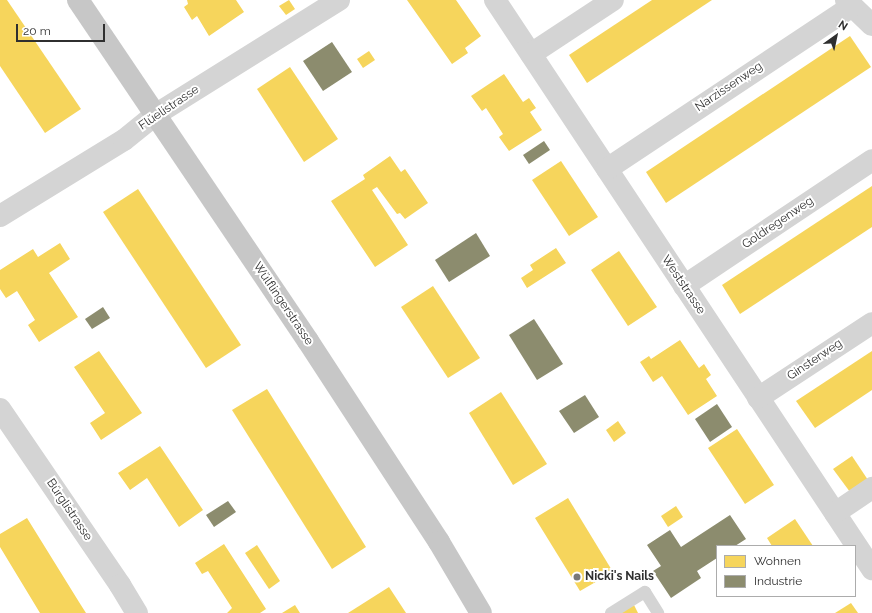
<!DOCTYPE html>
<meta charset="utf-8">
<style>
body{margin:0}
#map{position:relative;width:872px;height:613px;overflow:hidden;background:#fff;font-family:Raleway,sans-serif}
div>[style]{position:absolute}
.homes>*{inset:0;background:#f6d55c}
.industry>*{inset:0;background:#8c8c6e}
.service>*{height:12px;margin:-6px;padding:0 6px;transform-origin:6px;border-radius:6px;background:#d4d4d4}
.minor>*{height:22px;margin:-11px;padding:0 11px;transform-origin:11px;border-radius:11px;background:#d4d4d4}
.primary>*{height:22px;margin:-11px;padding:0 11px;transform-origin:11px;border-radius:11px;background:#c7c7c7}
.dots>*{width:11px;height:11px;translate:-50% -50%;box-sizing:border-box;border:2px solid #fff;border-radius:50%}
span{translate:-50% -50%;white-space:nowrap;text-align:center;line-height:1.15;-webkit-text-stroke:4px #fff;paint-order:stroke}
.street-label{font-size:12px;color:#2f2f2f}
.poi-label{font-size:12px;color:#2f2f2f;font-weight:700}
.left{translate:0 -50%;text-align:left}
.legend{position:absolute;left:716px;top:545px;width:140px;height:52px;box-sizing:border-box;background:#fff;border:1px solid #acacac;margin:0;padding:5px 7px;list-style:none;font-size:12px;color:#2f2f2f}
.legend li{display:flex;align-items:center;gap:8px;height:20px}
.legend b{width:20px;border:1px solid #acacac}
.north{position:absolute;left:816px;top:16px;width:40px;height:40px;-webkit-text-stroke:3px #fff;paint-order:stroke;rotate:33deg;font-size:11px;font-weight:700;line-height:16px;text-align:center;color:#2f2f2f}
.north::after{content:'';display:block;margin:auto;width:14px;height:18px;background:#2f2f2f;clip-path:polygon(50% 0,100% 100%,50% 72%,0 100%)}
.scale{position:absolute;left:16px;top:24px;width:89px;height:18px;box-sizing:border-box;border:2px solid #2f2f2f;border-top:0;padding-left:5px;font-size:12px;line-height:14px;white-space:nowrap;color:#2f2f2f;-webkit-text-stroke:3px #fff;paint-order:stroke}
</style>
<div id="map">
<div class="homes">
<div style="clip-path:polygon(0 0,7px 0,81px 109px,45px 133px,0 66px)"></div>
<div style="clip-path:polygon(187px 0,236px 0,244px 12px,209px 36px,197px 16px,192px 20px,184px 7px,188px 4px)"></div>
<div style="clip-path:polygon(289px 0,295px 9px,286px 15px,279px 6px)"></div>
<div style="clip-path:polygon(407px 0,456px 0,481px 36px,465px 48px,468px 53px,452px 64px)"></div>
<div style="clip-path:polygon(652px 0,712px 0,587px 83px,569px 55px)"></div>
<div style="clip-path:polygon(850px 36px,871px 67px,666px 203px,646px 172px)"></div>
<div style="clip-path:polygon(369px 51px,375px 60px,363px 68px,357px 59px)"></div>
<div style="clip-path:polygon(290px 67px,338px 139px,304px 162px,257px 89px)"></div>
<div style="clip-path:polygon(504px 74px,523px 102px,529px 98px,536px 108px,530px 112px,542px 130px,509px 151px,499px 137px,503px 134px,486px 108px,482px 111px,471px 96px)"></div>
<div style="clip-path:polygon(390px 156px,401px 172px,405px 169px,428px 203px,405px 219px,400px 213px,397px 214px,377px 187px,372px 190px,408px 245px,375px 267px,331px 201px,365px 179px,363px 175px)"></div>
<div style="clip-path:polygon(561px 161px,598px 217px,569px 236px,532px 180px)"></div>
<div style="clip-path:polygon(872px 186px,872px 227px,740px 314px,722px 285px)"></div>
<div style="clip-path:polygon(138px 189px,241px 345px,206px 368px,103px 212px)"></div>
<div style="clip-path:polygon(60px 243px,70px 259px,49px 273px,78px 317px,39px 342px,28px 325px,35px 320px,17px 291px,6px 298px,0 289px,0 270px,33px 249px,38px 257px)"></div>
<div style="clip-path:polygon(556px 248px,566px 263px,527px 288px,521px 278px,533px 270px,530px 265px)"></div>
<div style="clip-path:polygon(619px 251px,657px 307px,628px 326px,591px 270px)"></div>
<div style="clip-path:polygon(433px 286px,480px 358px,448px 378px,401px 307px)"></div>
<div style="clip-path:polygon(680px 340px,699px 368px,704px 364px,711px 375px,706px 379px,717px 396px,688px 415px,662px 376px,653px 382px,640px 362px,649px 356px,651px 359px)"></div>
<div style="clip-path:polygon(99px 351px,142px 413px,101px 440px,90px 423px,105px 413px,74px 367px)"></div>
<div style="clip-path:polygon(872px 351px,872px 390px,815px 428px,796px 401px)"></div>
<div style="clip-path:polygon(267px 389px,366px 547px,332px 569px,232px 410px)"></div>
<div style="clip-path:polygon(501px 392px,547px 464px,513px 485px,469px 413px)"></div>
<div style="clip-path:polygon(618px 421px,626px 433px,614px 442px,606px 430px)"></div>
<div style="clip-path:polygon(737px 429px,774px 485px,745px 504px,708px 448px)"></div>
<div style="clip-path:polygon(160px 446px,203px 510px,179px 527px,147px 478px,130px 490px,118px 473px)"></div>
<div style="clip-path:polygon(852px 456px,868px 480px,850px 492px,833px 469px)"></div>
<div style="clip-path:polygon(568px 498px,613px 572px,580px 591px,535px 518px)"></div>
<div style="clip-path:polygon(676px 506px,683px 517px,668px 527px,661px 516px)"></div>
<div style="clip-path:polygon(27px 518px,79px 602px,86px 613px,40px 613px,0 547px,0 534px)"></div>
<div style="clip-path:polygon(795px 519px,813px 546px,772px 546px,767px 538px)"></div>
<div style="clip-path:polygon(224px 544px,266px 609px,260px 613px,227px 613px,232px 608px,208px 571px,202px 574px,195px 563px)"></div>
<div style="clip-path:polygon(257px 545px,280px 581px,269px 589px,245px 553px)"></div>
<div style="clip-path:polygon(389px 587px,406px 613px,348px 613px)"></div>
<div style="clip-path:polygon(851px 603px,858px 613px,835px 613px)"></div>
<div style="clip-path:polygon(295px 605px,300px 613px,282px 613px)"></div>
<div style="clip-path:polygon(634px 605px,638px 613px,619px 613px)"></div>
</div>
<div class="industry">
<div style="clip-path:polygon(332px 42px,352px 72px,323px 91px,303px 61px)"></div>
<div style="clip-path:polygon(544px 141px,550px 150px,529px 164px,523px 155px)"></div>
<div style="clip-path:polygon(476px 233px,490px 256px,449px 282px,435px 260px)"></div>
<div style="clip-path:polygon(103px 307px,110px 318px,92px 329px,85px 319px)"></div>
<div style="clip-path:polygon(534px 319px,563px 364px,537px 380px,509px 335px)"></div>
<div style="clip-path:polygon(585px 395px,599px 417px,574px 433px,559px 411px)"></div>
<div style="clip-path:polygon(717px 404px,732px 427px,710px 442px,695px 419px)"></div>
<div style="clip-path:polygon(228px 501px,236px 512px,214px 527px,206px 515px)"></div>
<div style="clip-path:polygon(730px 515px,746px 539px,735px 546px,717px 546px,717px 558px,697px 571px,701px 578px,671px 598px,653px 571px,661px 566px,647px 545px,670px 530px,681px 547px)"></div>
</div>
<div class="service">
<div style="left:611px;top:613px;width:40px;rotate:-32deg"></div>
<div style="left:645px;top:592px;width:25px;rotate:58deg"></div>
</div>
<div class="minor">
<div style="left:495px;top:0;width:683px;rotate:56.47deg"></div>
<div style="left:846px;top:0;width:36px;rotate:44deg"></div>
<div style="left:531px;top:54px;width:98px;rotate:-33.4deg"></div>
<div style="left:607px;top:169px;width:294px;rotate:-33.6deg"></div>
<div style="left:0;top:216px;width:145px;rotate:-31.5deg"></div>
<div style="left:124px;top:140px;width:40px;rotate:-39deg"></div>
<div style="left:155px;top:115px;width:217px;rotate:-32deg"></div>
<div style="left:684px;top:286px;width:226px;rotate:-33.8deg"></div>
<div style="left:758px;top:398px;width:136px;rotate:-33.3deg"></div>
<div style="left:0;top:409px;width:213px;rotate:55.7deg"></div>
<div style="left:120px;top:585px;width:33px;rotate:59deg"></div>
<div style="left:835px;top:513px;width:45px;rotate:-34deg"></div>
</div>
<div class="primary">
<div style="left:78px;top:0;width:411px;rotate:56deg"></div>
<div style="left:308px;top:341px;width:240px;rotate:56.9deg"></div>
<div style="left:439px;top:542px;width:82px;rotate:59.4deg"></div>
</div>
<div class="dots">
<div style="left:577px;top:577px;background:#787878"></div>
</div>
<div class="street-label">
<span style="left:729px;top:87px;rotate:-34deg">Narzissenweg</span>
<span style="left:169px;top:108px;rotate:-34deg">Flüelistrasse</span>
<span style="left:778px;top:223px;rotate:-34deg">Goldregenweg</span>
<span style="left:683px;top:285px;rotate:56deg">Weststrasse</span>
<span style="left:283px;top:304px;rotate:56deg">Wülflingerstrasse</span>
<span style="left:815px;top:360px;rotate:-34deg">Ginsterweg</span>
<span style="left:69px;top:510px;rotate:56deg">Bürglistrasse</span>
</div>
<div class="poi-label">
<span class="left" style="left:585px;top:577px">Nicki's Nails</span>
</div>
<ul class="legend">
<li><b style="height:11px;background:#f6d55c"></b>Wohnen</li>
<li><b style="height:11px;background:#8c8c6e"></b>Industrie</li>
</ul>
<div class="north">N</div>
<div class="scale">20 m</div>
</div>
